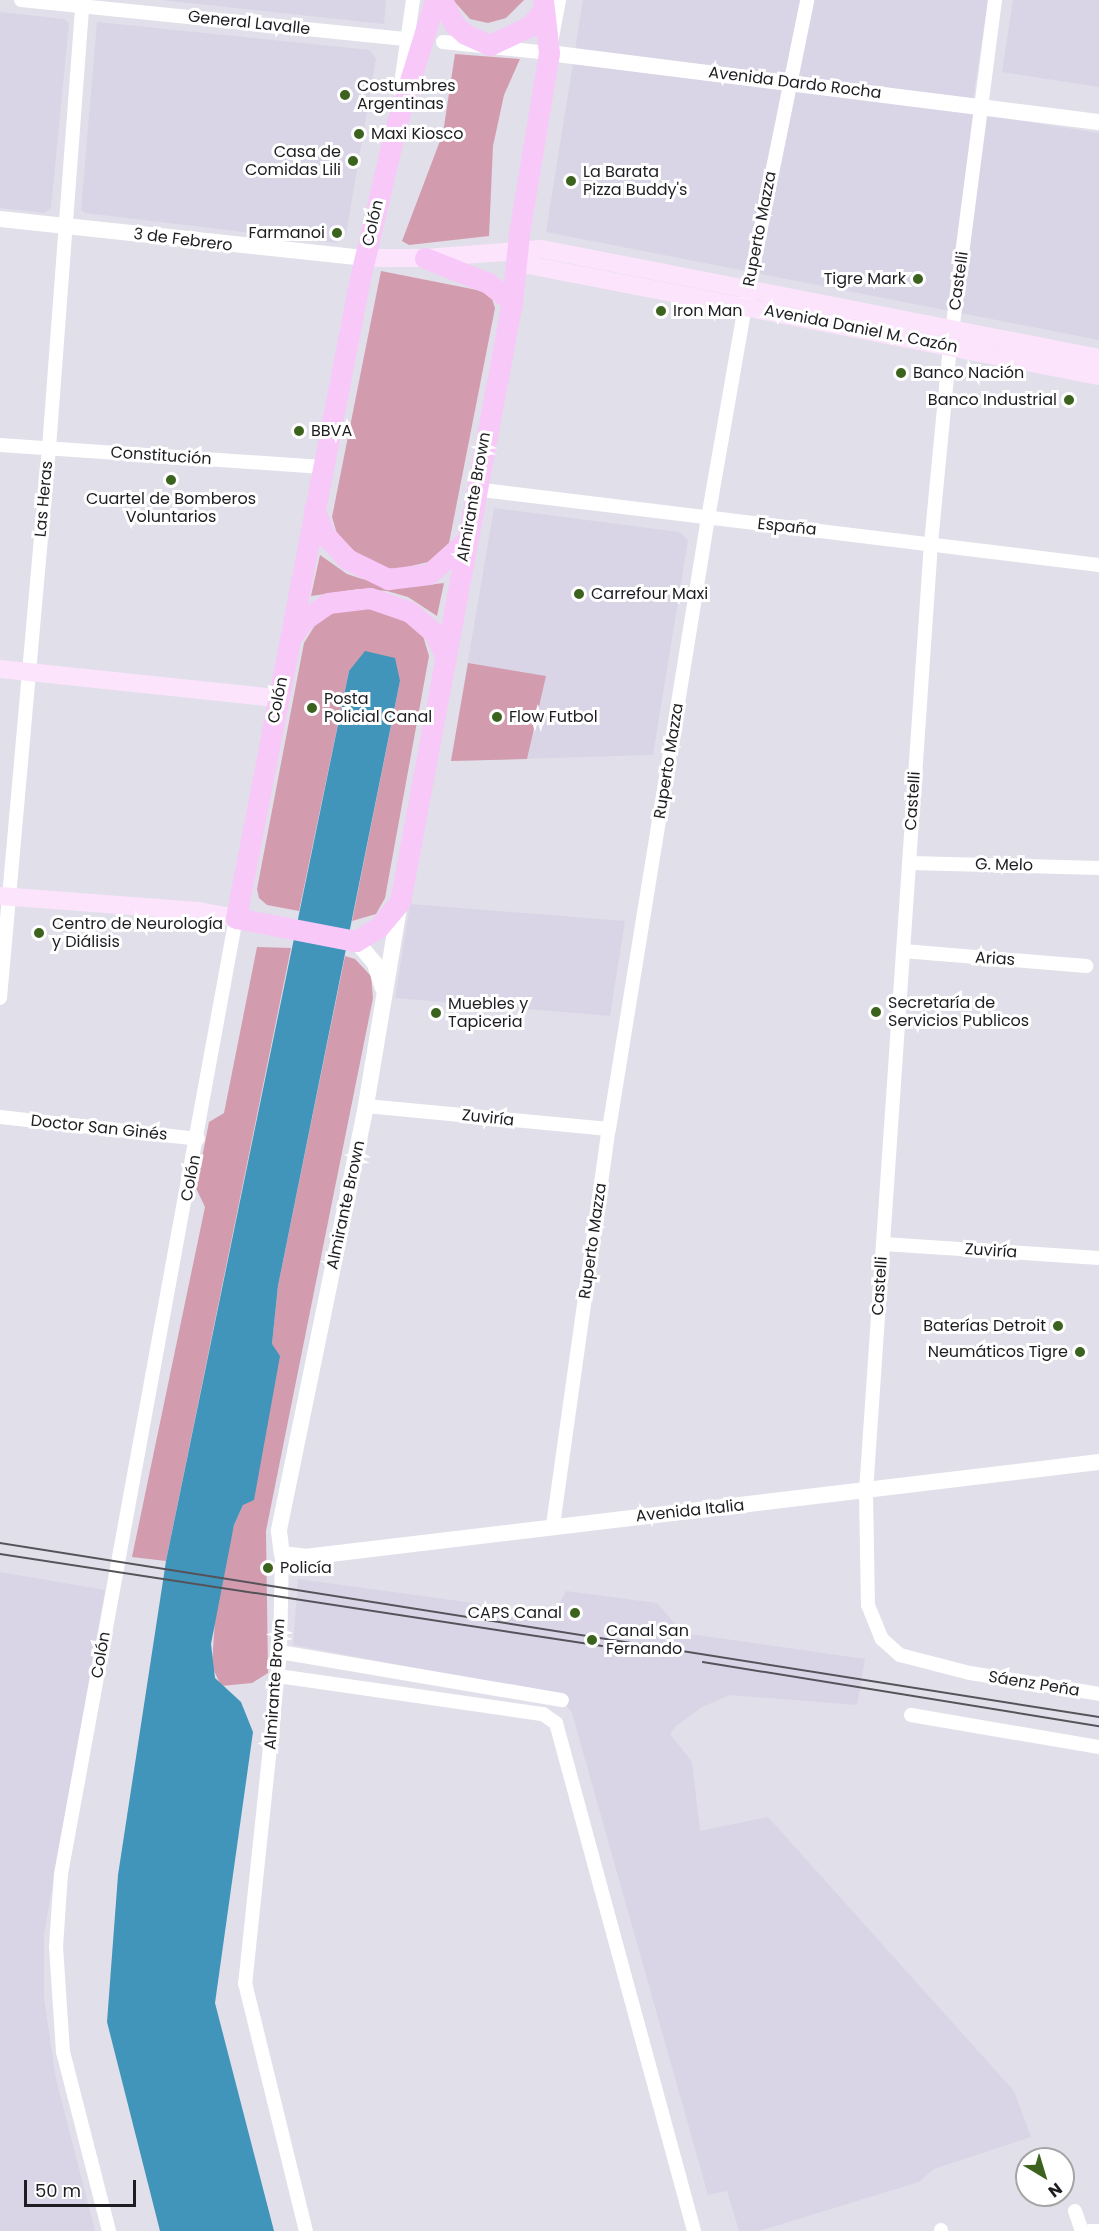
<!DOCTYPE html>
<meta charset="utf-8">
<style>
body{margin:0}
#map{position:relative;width:1099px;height:2231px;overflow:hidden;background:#e1dfe9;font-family:Poppins,sans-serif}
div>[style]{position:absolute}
.built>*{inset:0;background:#d9d5e7}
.green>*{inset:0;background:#d39cae}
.water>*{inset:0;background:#4195ba}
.minor>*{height:14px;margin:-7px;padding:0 7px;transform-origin:7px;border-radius:7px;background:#fff}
.tertiary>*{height:16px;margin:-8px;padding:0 8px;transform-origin:8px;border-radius:8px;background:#fff}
.secondary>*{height:18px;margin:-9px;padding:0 9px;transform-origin:9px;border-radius:9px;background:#fce4fc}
.primary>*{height:21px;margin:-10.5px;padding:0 10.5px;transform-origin:10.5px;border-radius:10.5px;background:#f8c8f9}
.tram>*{height:1.5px;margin:-0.75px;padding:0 0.75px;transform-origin:0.75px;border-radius:0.75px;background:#555359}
.dots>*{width:16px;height:16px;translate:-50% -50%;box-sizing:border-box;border:3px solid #fff;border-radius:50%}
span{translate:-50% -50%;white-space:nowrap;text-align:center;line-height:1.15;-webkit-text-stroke:6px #fff;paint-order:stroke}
.street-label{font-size:16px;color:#1e1d21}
.poi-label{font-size:16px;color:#1e1d21}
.left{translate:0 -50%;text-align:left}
.right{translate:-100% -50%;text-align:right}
.north{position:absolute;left:1015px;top:2147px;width:60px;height:60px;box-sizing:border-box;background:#fff;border:2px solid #a5a5a6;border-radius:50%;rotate:142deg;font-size:16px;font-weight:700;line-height:24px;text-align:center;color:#1e1d21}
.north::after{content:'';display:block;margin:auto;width:21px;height:27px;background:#3b631e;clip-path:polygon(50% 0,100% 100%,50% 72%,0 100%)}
.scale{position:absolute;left:24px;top:2180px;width:112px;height:27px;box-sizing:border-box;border:3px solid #1e1d21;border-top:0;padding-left:8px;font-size:18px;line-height:21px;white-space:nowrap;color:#1e1d21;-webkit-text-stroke:4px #fff;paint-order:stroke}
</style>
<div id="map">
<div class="built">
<div style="clip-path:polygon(161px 0,386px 0,384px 24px)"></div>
<div style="clip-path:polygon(583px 0,988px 0,971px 113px,1099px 133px,1099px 340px,546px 232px)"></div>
<div style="clip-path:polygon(1013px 0,1099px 0,1099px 87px,1002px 72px)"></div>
<div style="clip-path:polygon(0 12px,64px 19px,69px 23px,51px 208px,44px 213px,0 208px)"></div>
<div style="clip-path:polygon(97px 22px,370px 50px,376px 59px,346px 234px,336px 243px,85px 213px,81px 210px)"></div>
<div style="clip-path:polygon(494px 508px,679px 532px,688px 540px,653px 755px,451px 761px)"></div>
<div style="clip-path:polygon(410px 904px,625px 921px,610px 1016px,395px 998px)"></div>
<div style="clip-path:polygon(0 1572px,105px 1590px,44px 1934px,44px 1998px,56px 2079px,95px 2231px,0 2231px)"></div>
<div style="clip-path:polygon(298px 1579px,554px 1614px,566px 1591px,657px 1603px,683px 1633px,865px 1659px,857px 1705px,730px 1695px,702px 1707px,676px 1726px,670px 1734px,692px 1762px,700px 1831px,768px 1817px,1014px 2091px,1031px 2137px,934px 2169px,919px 2182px,759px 2231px,739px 2231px,727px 2191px,708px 2195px,572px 1713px,559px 1695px,293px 1645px)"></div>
</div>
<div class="green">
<div style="clip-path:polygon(453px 0,524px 0,506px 18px,488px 23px,470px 19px)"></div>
<div style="clip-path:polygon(455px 54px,520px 59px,504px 95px,493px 146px,489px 236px,409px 245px,402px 241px,443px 133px)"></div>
<div style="clip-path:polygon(381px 271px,482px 291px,492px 299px,495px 308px,449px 543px,428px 562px,398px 569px,384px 568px,354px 553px,338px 537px,332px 517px)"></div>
<div style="clip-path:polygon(320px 555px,347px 574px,362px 579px,411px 587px,444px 583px,437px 616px,408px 597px,387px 591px,359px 589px,311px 596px)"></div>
<div style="clip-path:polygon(369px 608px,407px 620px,423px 636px,429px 656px,385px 898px,376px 914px,352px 921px,400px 681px,349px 671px,299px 911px,267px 905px,259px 898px,257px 889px,304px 643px,317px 622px,332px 613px)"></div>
<div style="clip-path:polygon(468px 663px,546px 676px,527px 759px,451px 761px)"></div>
<div style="clip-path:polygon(257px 947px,291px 948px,166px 1561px,132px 1557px,205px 1207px,196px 1188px,209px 1122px,224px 1113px)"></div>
<div style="clip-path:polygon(345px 956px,355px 959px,371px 976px,373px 998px,266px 1531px,268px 1673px,252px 1683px,221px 1686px,212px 1666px,216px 1602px,234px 1525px,243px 1505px,272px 1344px,278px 1286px)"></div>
</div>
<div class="water">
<div style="clip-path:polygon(365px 651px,395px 658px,400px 681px,278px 1286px,272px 1344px,280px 1356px,254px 1500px,243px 1505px,234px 1525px,211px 1644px,215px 1678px,241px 1702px,253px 1732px,215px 2003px,274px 2231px,160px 2231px,107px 2022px,118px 1875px,166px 1561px,349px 671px)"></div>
</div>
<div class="minor">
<div style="left:21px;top:0;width:386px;rotate:5.8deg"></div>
<div style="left:995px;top:0;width:349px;rotate:97.4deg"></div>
<div style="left:950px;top:346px;width:198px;rotate:95.5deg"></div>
<div style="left:931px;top:543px;width:951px;rotate:93.92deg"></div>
<div style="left:866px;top:1492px;width:113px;rotate:89deg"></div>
<div style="left:868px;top:1605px;width:37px;rotate:68deg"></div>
<div style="left:882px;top:1639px;width:24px;rotate:42deg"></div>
<div style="left:900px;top:1655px;width:72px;rotate:14.4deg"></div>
<div style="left:970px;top:1673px;width:131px;rotate:9.2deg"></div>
<div style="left:443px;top:42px;width:107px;rotate:5.9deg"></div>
<div style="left:549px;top:53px;width:54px;rotate:-79.3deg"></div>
<div style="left:400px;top:91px;width:92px;rotate:-81.9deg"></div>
<div style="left:0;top:445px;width:323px;rotate:3.9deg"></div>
<div style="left:474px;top:489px;width:630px;rotate:6.93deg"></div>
<div style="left:909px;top:863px;width:190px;rotate:1.5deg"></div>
<div style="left:903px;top:951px;width:184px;rotate:4.7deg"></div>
<div style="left:0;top:998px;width:552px;rotate:-84.91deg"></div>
<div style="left:49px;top:448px;width:449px;rotate:-85.7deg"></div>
<div style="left:366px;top:1106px;width:244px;rotate:5.4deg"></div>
<div style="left:0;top:1117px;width:199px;rotate:6.3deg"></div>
<div style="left:883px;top:1244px;width:216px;rotate:3.7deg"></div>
<div style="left:553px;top:1525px;width:400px;rotate:-82deg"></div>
<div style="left:609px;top:1129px;width:619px;rotate:-80.8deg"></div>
<div style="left:708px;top:518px;width:215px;rotate:-80.1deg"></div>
<div style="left:745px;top:306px;width:312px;rotate:-78.5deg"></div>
<div style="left:282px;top:1554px;width:98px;rotate:91.2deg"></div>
<div style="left:280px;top:1652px;width:333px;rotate:96deg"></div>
<div style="left:245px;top:1983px;width:255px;rotate:76.2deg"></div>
<div style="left:280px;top:1652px;width:286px;rotate:9.7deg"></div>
<div style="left:278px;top:1676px;width:268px;rotate:8.2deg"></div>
<div style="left:543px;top:1714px;width:16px;rotate:35deg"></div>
<div style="left:556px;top:1723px;width:526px;rotate:74.8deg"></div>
<div style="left:911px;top:1715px;width:191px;rotate:9.7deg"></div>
<div style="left:1075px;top:2211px;width:21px;rotate:71deg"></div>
<div style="left:941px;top:2230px;width:1px;rotate:90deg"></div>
<div style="left:109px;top:2231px;width:185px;rotate:-104.4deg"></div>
<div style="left:63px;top:2052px;width:105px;rotate:-93.8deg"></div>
<div style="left:56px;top:1947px;width:73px;rotate:-86.1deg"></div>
<div style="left:61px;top:1874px;width:972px;rotate:-79.63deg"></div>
<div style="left:1090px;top:2231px;width:9px"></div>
</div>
<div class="tertiary">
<div style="left:549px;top:53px;width:554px;rotate:7.15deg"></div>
<div style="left:0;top:219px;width:368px;rotate:6.1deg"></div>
<div style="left:400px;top:902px;width:207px;rotate:99.5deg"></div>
<div style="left:366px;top:1106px;width:434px;rotate:101.6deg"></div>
<div style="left:279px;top:1531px;width:23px;rotate:83deg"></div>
<div style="left:282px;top:1554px;width:23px;rotate:7deg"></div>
<div style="left:305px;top:1557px;width:800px;rotate:-6.82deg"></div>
<div style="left:356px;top:941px;width:30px;rotate:50deg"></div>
<div style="left:375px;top:964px;width:25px;rotate:72deg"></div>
</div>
<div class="secondary">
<div style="left:366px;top:258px;width:59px"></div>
<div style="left:425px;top:258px;width:117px;rotate:-4.4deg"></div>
<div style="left:542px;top:249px;width:568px;rotate:11.07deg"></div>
<div style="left:518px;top:263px;width:592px;rotate:11.01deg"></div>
<div style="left:0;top:669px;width:280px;rotate:6deg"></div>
<div style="left:0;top:896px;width:199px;rotate:4.3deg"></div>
<div style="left:198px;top:911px;width:39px;rotate:10deg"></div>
</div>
<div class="primary">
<div style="left:435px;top:0;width:132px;rotate:107.2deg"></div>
<div style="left:396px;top:126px;width:156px;rotate:103.3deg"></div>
<div style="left:360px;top:278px;width:652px;rotate:100.97deg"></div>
<div style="left:236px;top:918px;width:122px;rotate:10.9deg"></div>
<div style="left:356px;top:941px;width:26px;rotate:-31deg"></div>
<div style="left:378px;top:928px;width:34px;rotate:-50deg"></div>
<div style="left:400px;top:902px;width:610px;rotate:-79.43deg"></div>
<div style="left:512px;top:302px;width:68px;rotate:-84.1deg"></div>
<div style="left:519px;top:234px;width:183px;rotate:-80.6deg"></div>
<div style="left:549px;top:53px;width:53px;rotate:-96.5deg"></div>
<div style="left:442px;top:0;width:27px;rotate:63deg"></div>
<div style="left:454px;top:24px;width:15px;rotate:42deg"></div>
<div style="left:465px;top:34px;width:27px;rotate:24deg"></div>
<div style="left:490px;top:45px;width:44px;rotate:-25.4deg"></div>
<div style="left:530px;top:26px;width:21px;rotate:-49deg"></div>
<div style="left:425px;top:258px;width:68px;rotate:21.6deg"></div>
<div style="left:488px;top:283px;width:31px;rotate:38deg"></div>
<div style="left:314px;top:509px;width:28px;rotate:67deg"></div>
<div style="left:325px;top:535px;width:33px;rotate:47deg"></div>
<div style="left:347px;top:559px;width:46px;rotate:26deg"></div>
<div style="left:388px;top:579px;width:41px;rotate:-7deg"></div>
<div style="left:429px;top:574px;width:50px;rotate:-41.7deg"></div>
<div style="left:292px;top:636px;width:20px;rotate:-53deg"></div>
<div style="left:304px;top:620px;width:29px;rotate:-35deg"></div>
<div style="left:328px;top:603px;width:42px;rotate:-6.8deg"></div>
<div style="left:370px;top:598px;width:42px;rotate:19.3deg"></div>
<div style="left:410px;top:612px;width:33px;rotate:41deg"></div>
<div style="left:435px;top:634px;width:26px;rotate:65deg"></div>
</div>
<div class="tram">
<div style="left:0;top:1543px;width:1113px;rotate:9deg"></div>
<div style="left:0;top:1554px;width:609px;rotate:8.69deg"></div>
<div style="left:703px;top:1662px;width:401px;rotate:9.2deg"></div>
</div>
<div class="dots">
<div style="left:345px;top:95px;background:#3b631e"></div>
<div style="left:359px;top:134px;background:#3b631e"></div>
<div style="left:353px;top:161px;background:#3b631e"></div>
<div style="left:571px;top:181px;background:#3b631e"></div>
<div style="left:337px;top:233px;background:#3b631e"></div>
<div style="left:918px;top:279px;background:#3b631e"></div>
<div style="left:661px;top:311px;background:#3b631e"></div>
<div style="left:901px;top:373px;background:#3b631e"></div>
<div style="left:1069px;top:400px;background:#3b631e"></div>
<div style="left:299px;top:431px;background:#3b631e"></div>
<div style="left:171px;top:480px;background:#3b631e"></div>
<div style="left:579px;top:594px;background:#3b631e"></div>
<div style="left:312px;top:708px;background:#3b631e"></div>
<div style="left:497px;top:717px;background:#3b631e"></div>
<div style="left:39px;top:933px;background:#3b631e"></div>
<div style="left:876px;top:1012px;background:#3b631e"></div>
<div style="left:436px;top:1013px;background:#3b631e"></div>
<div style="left:1058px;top:1326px;background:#3b631e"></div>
<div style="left:1080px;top:1352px;background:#3b631e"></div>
<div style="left:268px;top:1568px;background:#3b631e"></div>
<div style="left:575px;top:1613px;background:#3b631e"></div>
<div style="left:592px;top:1640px;background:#3b631e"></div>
</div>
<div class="street-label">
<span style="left:249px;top:23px;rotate:6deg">General Lavalle</span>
<span style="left:795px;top:83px;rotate:7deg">Avenida Dardo Rocha</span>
<span style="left:373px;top:223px;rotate:-77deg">Colón</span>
<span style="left:760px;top:229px;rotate:-79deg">Ruperto Mazza</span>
<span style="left:183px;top:240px;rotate:7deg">3 de Febrero</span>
<span style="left:959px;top:281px;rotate:-82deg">Castelli</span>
<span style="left:861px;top:329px;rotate:11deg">Avenida Daniel M. Cazón</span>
<span style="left:161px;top:456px;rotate:4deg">Constitución</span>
<span style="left:474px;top:497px;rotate:-80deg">Almirante Brown</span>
<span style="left:44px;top:499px;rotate:-85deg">Las Heras</span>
<span style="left:787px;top:527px;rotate:6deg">España</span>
<span style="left:278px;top:700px;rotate:-79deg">Colón</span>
<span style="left:669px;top:761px;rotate:-81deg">Ruperto Mazza</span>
<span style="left:913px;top:801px;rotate:-86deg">Castelli</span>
<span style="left:1004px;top:865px;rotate:1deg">G. Melo</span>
<span style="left:995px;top:959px;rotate:4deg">Arias</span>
<span style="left:488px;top:1118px;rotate:6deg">Zuviría</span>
<span style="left:99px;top:1128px;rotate:6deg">Doctor San Ginés</span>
<span style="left:191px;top:1178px;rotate:-79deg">Colón</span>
<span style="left:346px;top:1205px;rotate:-78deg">Almirante Brown</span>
<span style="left:593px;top:1241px;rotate:-82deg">Ruperto Mazza</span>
<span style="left:991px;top:1251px;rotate:4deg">Zuviría</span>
<span style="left:880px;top:1286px;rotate:-86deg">Castelli</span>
<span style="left:690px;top:1511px;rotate:-6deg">Avenida Italia</span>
<span style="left:101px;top:1655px;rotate:-80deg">Colón</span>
<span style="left:275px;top:1684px;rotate:-86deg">Almirante Brown</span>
<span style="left:1034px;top:1684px;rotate:9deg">Sáenz Peña</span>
</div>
<div class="poi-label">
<span class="left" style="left:357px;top:95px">Costumbres<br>Argentinas</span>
<span class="left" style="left:371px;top:134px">Maxi Kiosco</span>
<span class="right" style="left:341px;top:161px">Casa de<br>Comidas Lili</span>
<span class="left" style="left:583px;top:181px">La Barata<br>Pizza Buddy's</span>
<span class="right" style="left:325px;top:233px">Farmanoi</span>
<span class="right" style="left:906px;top:279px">Tigre Mark</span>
<span class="left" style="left:673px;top:311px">Iron Man</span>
<span class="left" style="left:913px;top:373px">Banco Nación</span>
<span class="right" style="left:1057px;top:400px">Banco Industrial</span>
<span class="left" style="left:311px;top:431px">BBVA</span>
<span style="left:171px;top:508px">Cuartel de Bomberos<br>Voluntarios</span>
<span class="left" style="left:591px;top:594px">Carrefour Maxi</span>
<span class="left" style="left:324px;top:708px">Posta<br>Policial Canal</span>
<span class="left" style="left:509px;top:717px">Flow Futbol</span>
<span class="left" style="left:52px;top:933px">Centro de Neurología<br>y Diálisis</span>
<span class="left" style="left:888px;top:1012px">Secretaría de<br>Servicios Publicos</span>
<span class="left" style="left:448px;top:1013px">Muebles y<br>Tapiceria</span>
<span class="right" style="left:1046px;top:1326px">Baterías Detroit</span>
<span class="right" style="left:1068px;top:1352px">Neumáticos Tigre</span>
<span class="left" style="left:280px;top:1568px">Policía</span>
<span class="right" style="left:562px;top:1613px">CAPS Canal</span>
<span class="left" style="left:606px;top:1640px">Canal San<br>Fernando</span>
</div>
<div class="north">N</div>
<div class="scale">50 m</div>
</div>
